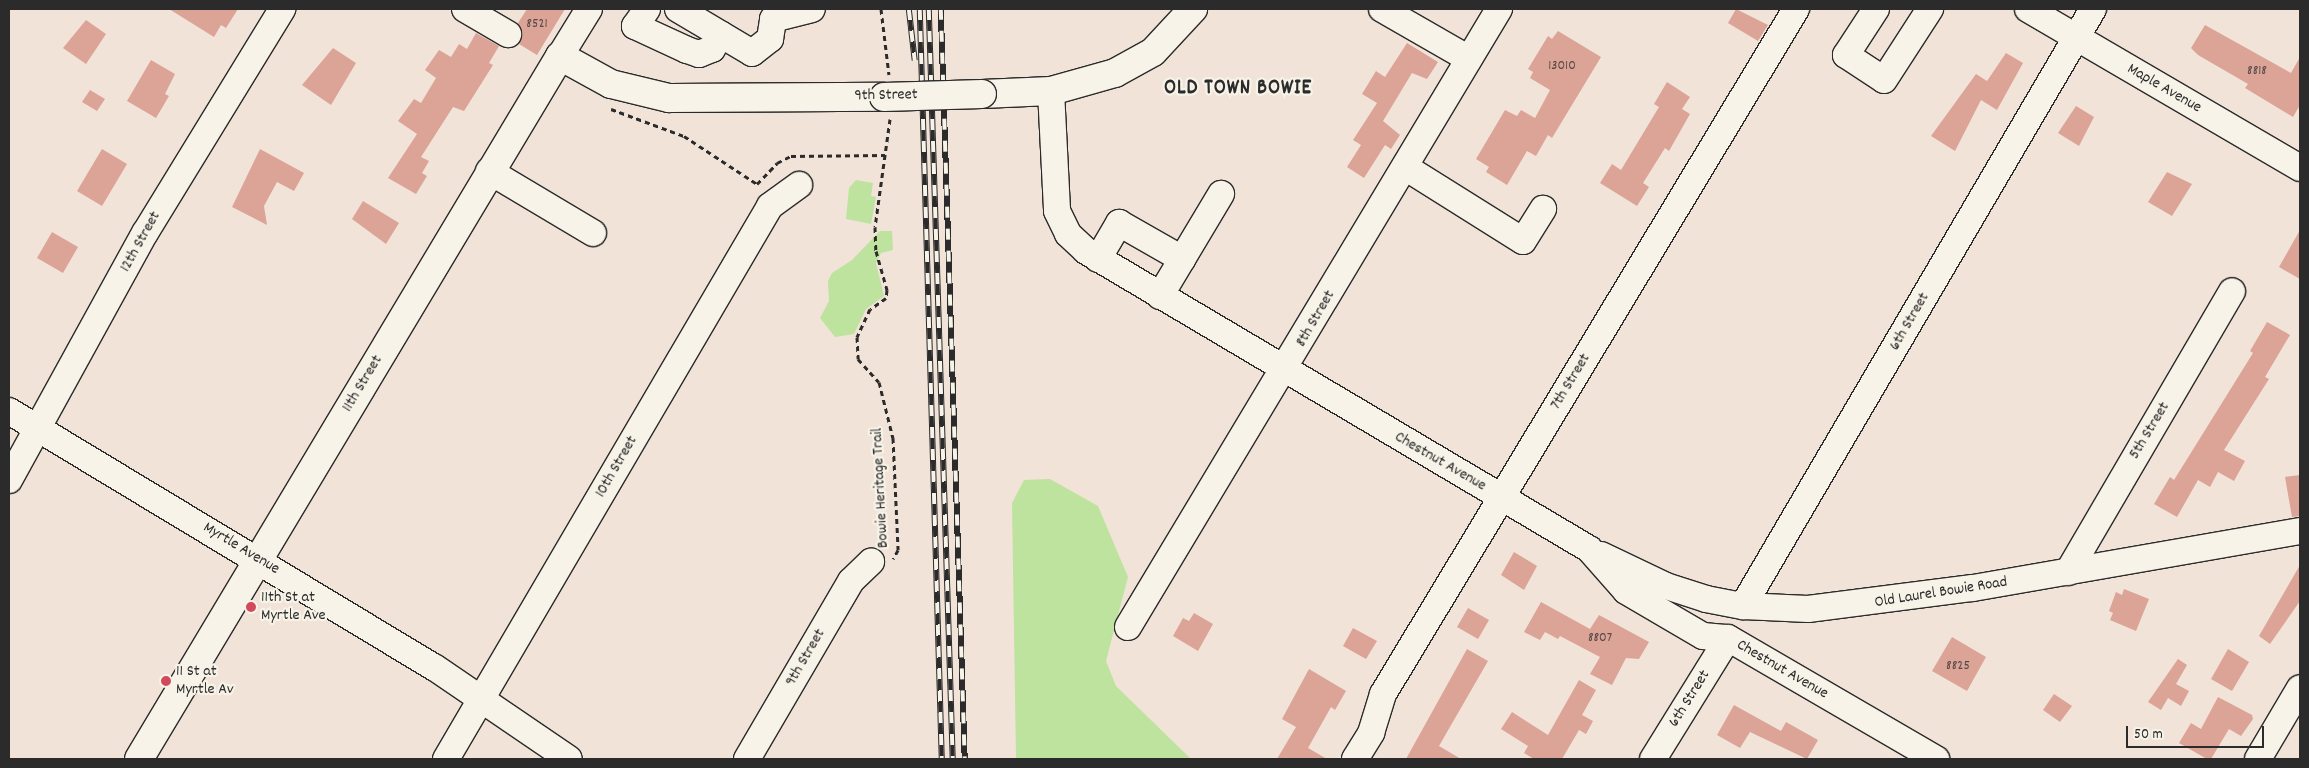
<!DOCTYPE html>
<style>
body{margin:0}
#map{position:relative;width:2309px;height:768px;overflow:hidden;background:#f2e3d8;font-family:Dekko,sans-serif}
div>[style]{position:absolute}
.green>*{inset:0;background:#bde39e}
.building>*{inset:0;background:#dca397}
.path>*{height:3px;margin-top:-1.5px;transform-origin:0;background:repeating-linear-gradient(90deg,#2b2b2b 0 5px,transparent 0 9px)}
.roads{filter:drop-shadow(1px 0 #2b2b2b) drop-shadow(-1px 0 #2b2b2b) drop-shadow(0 1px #2b2b2b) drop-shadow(0 -1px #2b2b2b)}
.minor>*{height:26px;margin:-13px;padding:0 13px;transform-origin:13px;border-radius:13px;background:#f7f3e8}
.major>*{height:28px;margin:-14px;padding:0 14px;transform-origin:14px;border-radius:14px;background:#f7f3e8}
.rail>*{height:5.5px;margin-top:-2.75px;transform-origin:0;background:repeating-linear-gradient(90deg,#f7f3e8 0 11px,#2b2b2b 0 22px);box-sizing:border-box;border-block:1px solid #2b2b2b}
.bridges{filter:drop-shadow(1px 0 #2b2b2b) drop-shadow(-1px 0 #2b2b2b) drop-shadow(0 1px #2b2b2b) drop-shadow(0 -1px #2b2b2b)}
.major-bridge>*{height:28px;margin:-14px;padding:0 14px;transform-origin:14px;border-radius:14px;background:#f7f3e8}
.dots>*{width:14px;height:14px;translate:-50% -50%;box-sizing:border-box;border:2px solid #f7f3e8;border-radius:50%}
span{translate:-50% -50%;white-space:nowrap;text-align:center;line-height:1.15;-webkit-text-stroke:4.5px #f7f3e8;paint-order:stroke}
.number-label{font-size:14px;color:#574946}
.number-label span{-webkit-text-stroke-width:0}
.street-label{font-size:16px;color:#2b2b2b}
.poi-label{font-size:16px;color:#2b2b2b}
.left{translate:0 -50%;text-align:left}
.district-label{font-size:21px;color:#2b2b2b;font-weight:700;letter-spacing:1px}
.frame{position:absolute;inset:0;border:10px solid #2b2b2b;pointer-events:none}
.scale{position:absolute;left:2126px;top:726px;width:138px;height:22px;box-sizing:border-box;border:2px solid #2b2b2b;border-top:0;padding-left:6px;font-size:15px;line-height:18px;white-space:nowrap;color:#2b2b2b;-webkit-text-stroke:4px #f7f3e8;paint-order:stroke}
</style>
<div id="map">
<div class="green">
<div style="clip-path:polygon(856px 180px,873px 183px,871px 196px,876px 197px,871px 224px,846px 219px,849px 188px)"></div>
<div style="clip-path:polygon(880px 231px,892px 231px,893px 250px,881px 253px,876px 263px,884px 296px,866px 309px,854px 334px,835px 337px,820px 318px,829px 301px,828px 281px,832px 273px,852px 260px)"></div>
<div style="clip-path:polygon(1050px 479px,1098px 506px,1128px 577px,1106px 661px,1116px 686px,1191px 759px,1016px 759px,1012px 503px,1024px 480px)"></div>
</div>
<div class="building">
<div style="clip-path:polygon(169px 9px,238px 9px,226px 28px,221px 25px,214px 37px)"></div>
<div style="clip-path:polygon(527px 9px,565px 9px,537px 55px,519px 44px,523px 34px,518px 23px)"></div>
<div style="clip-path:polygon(1736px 9px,1768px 25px,1758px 41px,1728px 23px)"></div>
<div style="clip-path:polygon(86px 20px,106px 34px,86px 64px,63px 48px)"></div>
<div style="clip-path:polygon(2205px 25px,2291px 73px,2300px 57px,2300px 105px,2293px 117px,2245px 88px,2248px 84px,2198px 55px,2191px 48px)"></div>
<div style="clip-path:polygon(1558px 31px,1601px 57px,1552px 138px,1548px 135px,1536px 156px,1527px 151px,1507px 185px,1486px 172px,1489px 167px,1476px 159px,1505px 110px,1517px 116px,1521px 110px,1535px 118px,1550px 90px,1530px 78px,1533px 72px,1528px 69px,1548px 36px,1552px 39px)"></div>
<div style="clip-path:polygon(476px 33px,499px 46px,489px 63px,493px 65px,464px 111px,453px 107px,421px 157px,429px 161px,422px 173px,427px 176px,416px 194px,388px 178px,417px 134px,398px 121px,414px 99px,421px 103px,436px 78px,425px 70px,439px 50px,451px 57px,459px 44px,467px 49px)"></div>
<div style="clip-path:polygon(1407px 43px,1438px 62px,1427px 79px,1412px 73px,1383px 121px,1400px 135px,1391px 149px,1385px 145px,1364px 178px,1347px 167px,1361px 145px,1353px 140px,1377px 103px,1362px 94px,1376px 71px,1385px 77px)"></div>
<div style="clip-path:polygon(333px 48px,356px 63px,331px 105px,302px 85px)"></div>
<div style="clip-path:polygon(2006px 53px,2023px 63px,1997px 110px,1981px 100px,1955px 151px,1931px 136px,1976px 74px,1987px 81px)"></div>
<div style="clip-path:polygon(151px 60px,175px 74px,165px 94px,169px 96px,156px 118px,127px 101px)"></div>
<div style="clip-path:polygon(1667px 82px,1690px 97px,1682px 109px,1690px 114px,1669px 151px,1665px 148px,1643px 183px,1649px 187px,1637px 206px,1600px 183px,1612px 164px,1621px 170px,1659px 107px,1654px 104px)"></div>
<div style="clip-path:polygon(90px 90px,105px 99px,97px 111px,82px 102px)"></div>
<div style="clip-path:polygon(2076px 106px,2094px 117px,2079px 146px,2058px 133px)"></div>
<div style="clip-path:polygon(102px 149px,127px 164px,102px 206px,77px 191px)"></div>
<div style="clip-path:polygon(260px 149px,304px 173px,294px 191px,277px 182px,264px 206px,267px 225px,232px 207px)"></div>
<div style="clip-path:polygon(2167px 172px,2192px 184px,2172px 216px,2148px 202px)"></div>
<div style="clip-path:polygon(363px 201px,399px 223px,386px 244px,352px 219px)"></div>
<div style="clip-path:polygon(2300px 230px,2300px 279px,2279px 267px)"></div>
<div style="clip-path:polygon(52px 232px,78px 247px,63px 273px,37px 258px)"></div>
<div style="clip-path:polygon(2267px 322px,2290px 335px,2265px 377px,2269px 379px,2224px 450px,2245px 461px,2234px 481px,2218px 472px,2210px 487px,2198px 480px,2177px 517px,2154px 504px,2170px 477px,2174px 480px,2253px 353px,2250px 351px)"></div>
<div style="clip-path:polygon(2300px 475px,2300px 516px,2292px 517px,2285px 477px)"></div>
<div style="clip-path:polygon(1514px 552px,1537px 566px,1524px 590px,1501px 575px)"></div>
<div style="clip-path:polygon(2300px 565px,2300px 601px,2270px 644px,2259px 636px)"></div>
<div style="clip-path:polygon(2124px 589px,2149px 599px,2136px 631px,2110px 620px,2113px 613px,2109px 611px,2116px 592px,2122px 595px)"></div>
<div style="clip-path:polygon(1541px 602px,1590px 629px,1599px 615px,1649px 642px,1639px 659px,1626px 658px,1612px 685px,1590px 674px,1600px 657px,1560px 636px,1558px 639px,1545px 632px,1540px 640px,1524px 632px)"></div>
<div style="clip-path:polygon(1468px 608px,1489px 620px,1478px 639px,1457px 627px)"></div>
<div style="clip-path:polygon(1194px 613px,1213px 624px,1198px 651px,1173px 636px,1183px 618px,1189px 621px)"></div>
<div style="clip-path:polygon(1353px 628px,1377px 641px,1366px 659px,1343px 646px)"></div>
<div style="clip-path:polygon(1952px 637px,1986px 657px,1967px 691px,1932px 671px)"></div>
<div style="clip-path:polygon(1467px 649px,1488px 661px,1439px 746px,1461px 759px,1406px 759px)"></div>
<div style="clip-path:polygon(2228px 649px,2249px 662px,2232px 691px,2211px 679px)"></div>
<div style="clip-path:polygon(2178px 659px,2187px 665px,2176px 684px,2189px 691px,2181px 706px,2168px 698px,2161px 710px,2148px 702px)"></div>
<div style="clip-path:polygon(1309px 669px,1346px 691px,1335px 710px,1331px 707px,1308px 748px,1327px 759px,1277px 759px,1296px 727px,1282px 719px)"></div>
<div style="clip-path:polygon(1579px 680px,1596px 690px,1582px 715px,1593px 721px,1586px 734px,1579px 730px,1562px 759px,1534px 759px,1524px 753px,1528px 746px,1501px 729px,1512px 712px,1548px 735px)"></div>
<div style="clip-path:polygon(2054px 694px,2072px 706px,2060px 722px,2043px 710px)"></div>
<div style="clip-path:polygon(2218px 697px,2252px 715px,2253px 719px,2241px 736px,2229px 729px,2211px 759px,2207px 759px,2179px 743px,2191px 723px,2201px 729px)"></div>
<div style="clip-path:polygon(1734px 705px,1781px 731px,1786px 722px,1818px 740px,1807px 759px,1750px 732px,1740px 748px,1717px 735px)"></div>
</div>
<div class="path">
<div style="left:881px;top:9px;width:66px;rotate:83.1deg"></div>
<div style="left:611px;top:109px;width:78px;rotate:20.3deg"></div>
<div style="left:684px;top:136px;width:87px;rotate:33.3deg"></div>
<div style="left:757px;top:184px;width:29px;rotate:-46deg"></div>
<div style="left:777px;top:163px;width:16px;rotate:-27deg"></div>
<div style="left:791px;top:156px;width:94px;rotate:-0.6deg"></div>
<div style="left:890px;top:119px;width:109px;rotate:97.9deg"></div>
<div style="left:875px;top:227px;width:24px;rotate:88deg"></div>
<div style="left:876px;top:251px;width:41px;rotate:74.2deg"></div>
<div style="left:887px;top:290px;width:8px;rotate:97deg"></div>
<div style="left:886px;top:298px;width:19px;rotate:145deg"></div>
<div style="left:870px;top:309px;width:31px;rotate:115deg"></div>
<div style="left:857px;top:337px;width:22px;rotate:87deg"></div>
<div style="left:858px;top:359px;width:31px;rotate:48deg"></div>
<div style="left:879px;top:382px;width:58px;rotate:76deg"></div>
<div style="left:893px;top:438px;width:112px;rotate:87.4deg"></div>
<div style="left:898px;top:550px;width:10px;rotate:119deg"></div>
</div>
<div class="roads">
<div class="minor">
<div style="left:465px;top:9px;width:50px;rotate:30.2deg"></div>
<div style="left:647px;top:9px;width:21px;rotate:125deg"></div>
<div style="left:635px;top:26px;width:57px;rotate:24.8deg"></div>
<div style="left:687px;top:50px;width:13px;rotate:18deg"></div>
<div style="left:699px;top:54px;width:14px;rotate:-21deg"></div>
<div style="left:712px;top:49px;width:17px;rotate:-59deg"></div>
<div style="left:678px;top:9px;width:86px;rotate:30.7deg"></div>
<div style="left:752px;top:53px;width:23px;rotate:-38deg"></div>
<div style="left:770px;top:39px;width:20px;rotate:-81deg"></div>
<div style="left:773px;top:19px;width:40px;rotate:-14.4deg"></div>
<div style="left:1382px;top:9px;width:100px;rotate:29.9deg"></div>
<div style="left:1876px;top:9px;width:55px;rotate:123.1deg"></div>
<div style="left:1846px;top:55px;width:45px;rotate:33.3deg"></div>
<div style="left:1884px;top:80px;width:85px;rotate:-57.1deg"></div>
<div style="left:2028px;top:9px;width:315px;rotate:30.3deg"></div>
<div style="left:560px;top:56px;width:55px;rotate:-58.3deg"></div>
<div style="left:1051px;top:91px;width:120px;rotate:87.1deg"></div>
<div style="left:1057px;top:211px;width:25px;rotate:64deg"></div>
<div style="left:1068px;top:234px;width:25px;rotate:43deg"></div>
<div style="left:1086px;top:251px;width:585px;rotate:30.64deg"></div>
<div style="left:1589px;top:549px;width:56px;rotate:48.6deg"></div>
<div style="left:1626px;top:591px;width:89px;rotate:30.3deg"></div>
<div style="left:1703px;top:636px;width:25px;rotate:5deg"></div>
<div style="left:1728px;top:638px;width:241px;rotate:30.2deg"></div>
<div style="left:1405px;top:167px;width:139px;rotate:32.1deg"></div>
<div style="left:1523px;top:241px;width:38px;rotate:-58deg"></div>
<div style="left:489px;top:171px;width:121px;rotate:30.8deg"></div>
<div style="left:1098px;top:259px;width:42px;rotate:-59.7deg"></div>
<div style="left:1119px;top:223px;width:73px;rotate:29.7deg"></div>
<div style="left:1160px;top:296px;width:119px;rotate:-59.1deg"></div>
<div style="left:9px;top:411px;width:496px;rotate:31.1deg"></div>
<div style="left:434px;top:667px;width:163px;rotate:34.3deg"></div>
<div style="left:9px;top:480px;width:282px;rotate:-61.2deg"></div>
<div style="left:145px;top:233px;width:263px;rotate:-58.5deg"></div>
<div style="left:1601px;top:555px;width:72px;rotate:25.5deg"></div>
<div style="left:1666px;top:586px;width:42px;rotate:18deg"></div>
<div style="left:1706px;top:599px;width:38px;rotate:11deg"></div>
<div style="left:1743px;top:606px;width:65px;rotate:2.6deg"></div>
<div style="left:1808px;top:609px;width:166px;rotate:-7.3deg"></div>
<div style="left:1973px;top:588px;width:332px;rotate:-9.9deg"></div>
<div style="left:2068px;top:572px;width:325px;rotate:-59.7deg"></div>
<div style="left:1743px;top:606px;width:692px;rotate:-59.62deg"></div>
<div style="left:1128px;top:627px;width:721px;rotate:-59.02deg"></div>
<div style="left:446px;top:759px;width:641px;rotate:-59.63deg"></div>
<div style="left:770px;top:206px;width:36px;rotate:-36deg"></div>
<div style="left:747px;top:759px;width:206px;rotate:-59.7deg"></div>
<div style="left:851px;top:581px;width:28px;rotate:-44deg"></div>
<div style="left:1355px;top:759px;width:31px;rotate:-58deg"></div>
<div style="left:1371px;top:733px;width:41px;rotate:-72.9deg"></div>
<div style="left:1383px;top:694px;width:800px;rotate:-58.91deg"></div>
<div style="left:1653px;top:759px;width:142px;rotate:-58.2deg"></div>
<div style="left:2258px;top:759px;width:82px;rotate:-59.4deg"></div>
</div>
<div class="major">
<div style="left:982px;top:94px;width:69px;rotate:-2.5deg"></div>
<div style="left:1051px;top:91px;width:66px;rotate:-15.7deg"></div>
<div style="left:1115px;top:73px;width:43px;rotate:-28.9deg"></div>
<div style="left:1153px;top:52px;width:59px;rotate:-47.1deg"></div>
<div style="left:139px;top:759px;width:819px;rotate:-59.08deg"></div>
<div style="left:560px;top:56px;width:58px;rotate:28.8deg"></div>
<div style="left:611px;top:84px;width:60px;rotate:13.6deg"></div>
<div style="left:669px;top:98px;width:215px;rotate:-0.3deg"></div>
</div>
</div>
<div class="rail">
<div style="left:909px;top:9px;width:52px;rotate:83.4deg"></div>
<div style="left:920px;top:9px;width:750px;rotate:88.32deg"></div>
<div style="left:929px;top:9px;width:750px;rotate:88.17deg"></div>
<div style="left:941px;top:9px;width:750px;rotate:88.17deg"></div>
</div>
<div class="bridges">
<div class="major-bridge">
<div style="left:884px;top:97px;width:98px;rotate:-1.8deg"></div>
</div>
</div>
<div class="dots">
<div style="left:251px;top:607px;background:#d1495b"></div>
<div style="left:166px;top:681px;background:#d1495b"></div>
</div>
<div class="number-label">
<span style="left:537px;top:24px">8521</span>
<span style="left:1562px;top:66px">13010</span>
<span style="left:2257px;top:71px">8818</span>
<span style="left:1600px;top:638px">8807</span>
<span style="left:1958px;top:666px">8825</span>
</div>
<div class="street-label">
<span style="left:2164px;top:89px;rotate:30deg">Maple Avenue</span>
<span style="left:886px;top:96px;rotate:-1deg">9th Street</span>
<span style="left:141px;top:242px;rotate:-61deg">12th Street</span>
<span style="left:1316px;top:319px;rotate:-60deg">8th Street</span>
<span style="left:1910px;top:322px;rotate:-60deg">6th Street</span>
<span style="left:1571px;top:382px;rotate:-59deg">7th Street</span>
<span style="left:363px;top:384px;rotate:-59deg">11th Street</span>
<span style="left:2150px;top:431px;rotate:-59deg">5th Street</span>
<span style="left:1440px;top:462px;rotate:30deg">Chestnut Avenue</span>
<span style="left:617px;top:467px;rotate:-60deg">10th Street</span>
<span style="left:881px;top:488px;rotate:-93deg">Bowie Heritage Trail</span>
<span style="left:241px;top:549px;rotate:31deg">Myrtle Avenue</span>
<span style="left:1941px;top:593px;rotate:-9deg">Old Laurel Bowie Road</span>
<span style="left:806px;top:658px;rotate:-60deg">9th Street</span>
<span style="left:1782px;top:670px;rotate:30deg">Chestnut Avenue</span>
<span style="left:1690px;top:699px;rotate:-58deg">6th Street</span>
</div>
<div class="poi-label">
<span class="left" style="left:261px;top:607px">11th St at<br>Myrtle Ave</span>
<span class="left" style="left:176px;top:681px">11 St at<br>Myrtle Av</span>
</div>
<div class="district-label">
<span style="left:1238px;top:89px">OLD TOWN BOWIE</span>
</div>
<div class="frame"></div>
<div class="scale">50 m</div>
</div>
